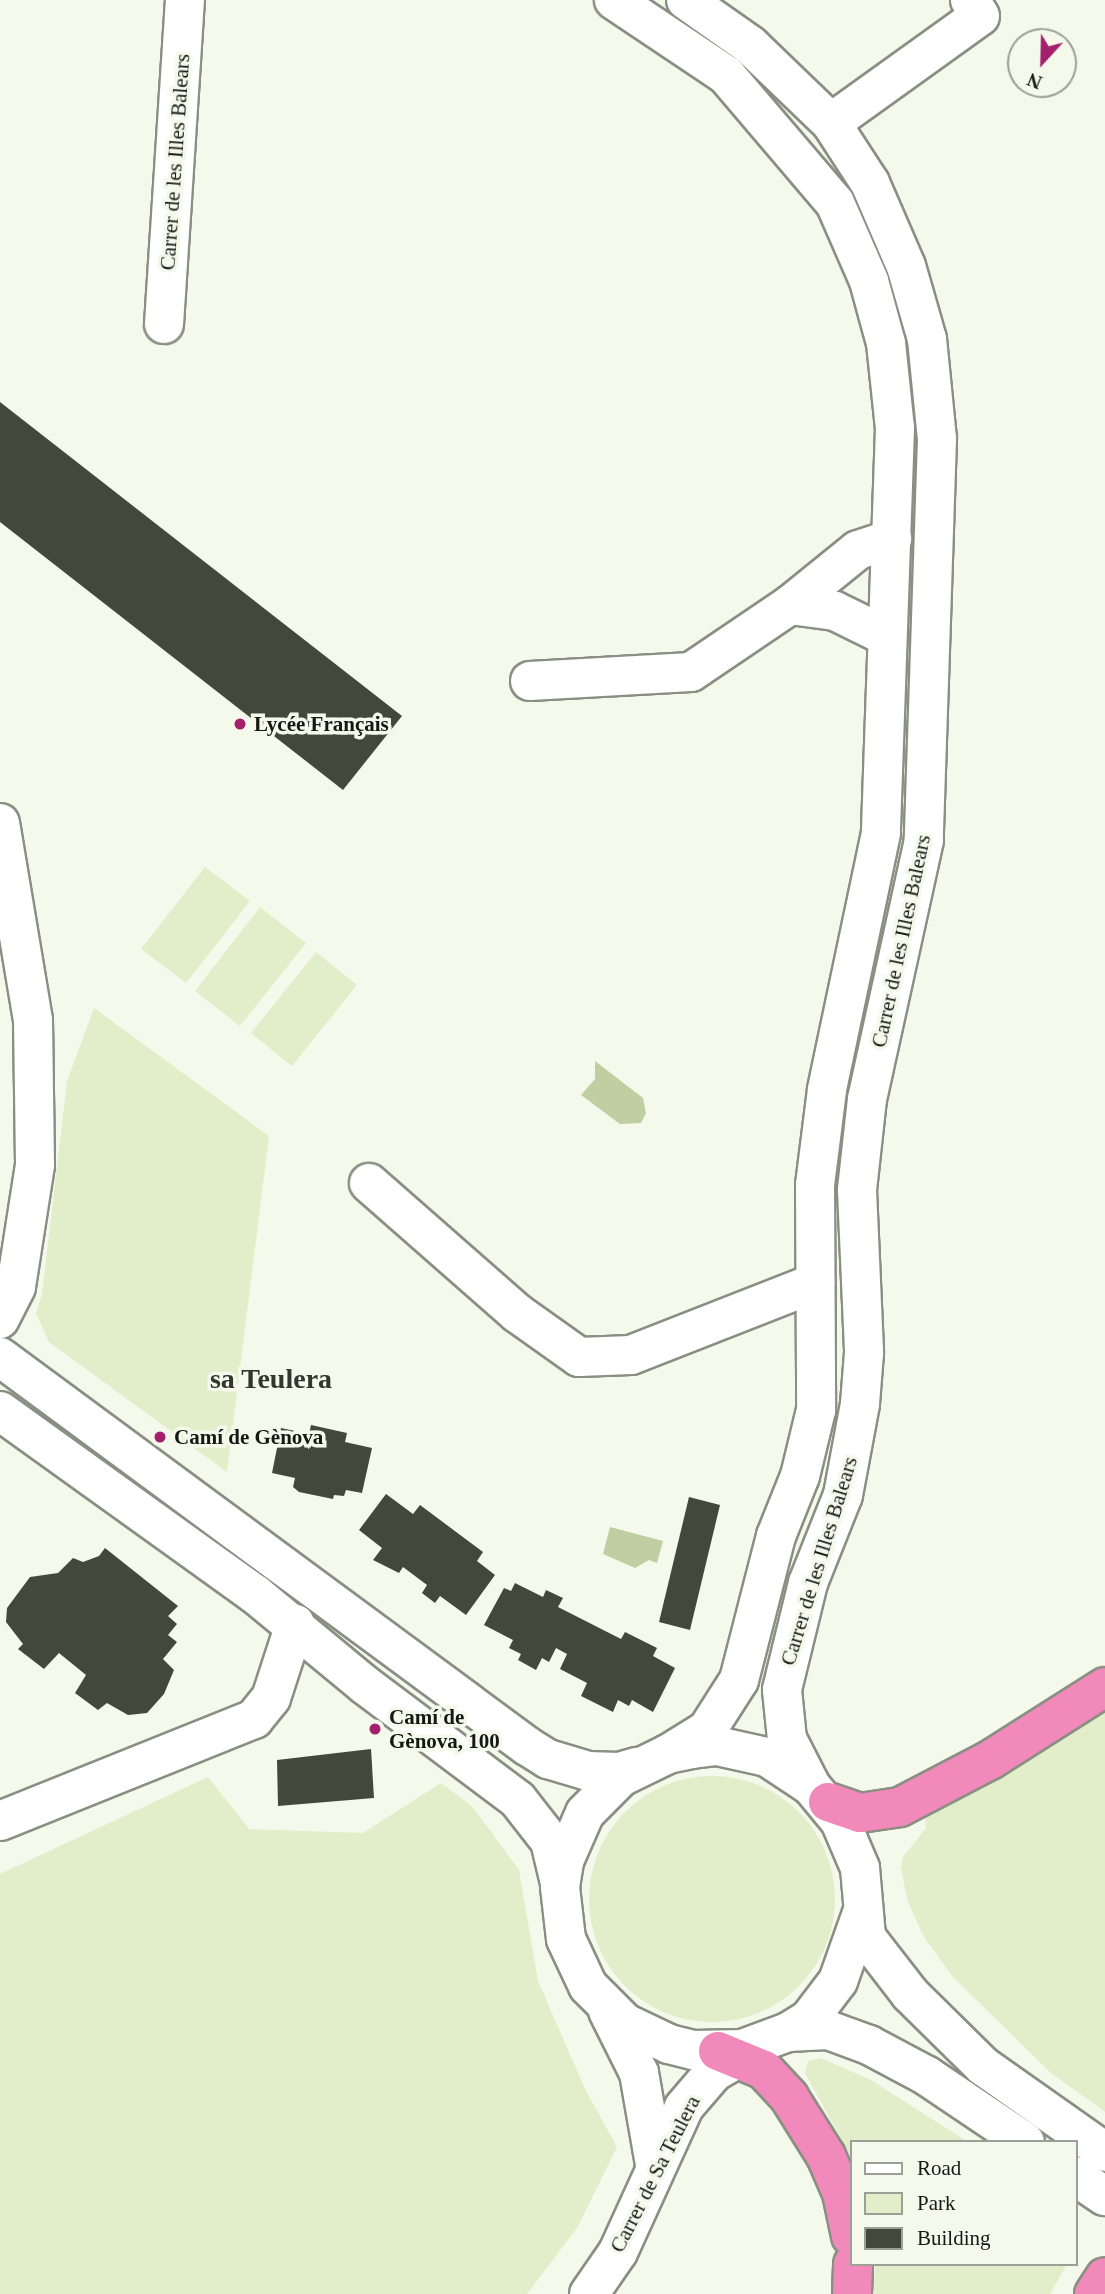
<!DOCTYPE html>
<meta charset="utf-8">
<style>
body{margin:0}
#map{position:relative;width:1105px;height:2294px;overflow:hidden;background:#f4f9ec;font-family:"Times New Roman",serif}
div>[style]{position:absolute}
.green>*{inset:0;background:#e1eec9}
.round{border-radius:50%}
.water>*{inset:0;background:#bfcfa2}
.building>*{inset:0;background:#43473c}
.roads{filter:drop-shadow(2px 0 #8b8f83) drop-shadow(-2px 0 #8b8f83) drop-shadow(0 2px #8b8f83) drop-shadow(0 -2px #8b8f83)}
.minor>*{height:38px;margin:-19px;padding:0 19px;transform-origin:19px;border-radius:19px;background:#fff}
.highway>*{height:38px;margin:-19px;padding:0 19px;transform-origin:19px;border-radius:19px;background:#f189ba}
.dots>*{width:19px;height:19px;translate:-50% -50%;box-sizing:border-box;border:4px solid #f4f9ec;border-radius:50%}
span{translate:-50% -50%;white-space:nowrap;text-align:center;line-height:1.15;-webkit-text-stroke:7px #f4f9ec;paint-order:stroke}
.street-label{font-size:21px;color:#171814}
.poi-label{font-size:21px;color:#171814;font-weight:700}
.left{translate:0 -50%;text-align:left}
.district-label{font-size:28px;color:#33362c;font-weight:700}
.legend{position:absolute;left:850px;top:2140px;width:228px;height:126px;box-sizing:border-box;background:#f4f9ec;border:2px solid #9c9f96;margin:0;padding:9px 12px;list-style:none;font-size:21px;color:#171814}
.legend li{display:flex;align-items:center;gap:14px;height:35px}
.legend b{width:35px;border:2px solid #9c9f96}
.north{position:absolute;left:1007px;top:28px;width:70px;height:70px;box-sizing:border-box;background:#f4f9ec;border:2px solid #9c9f96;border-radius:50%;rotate:202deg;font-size:19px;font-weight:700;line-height:28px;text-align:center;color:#171814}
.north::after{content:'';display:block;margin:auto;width:24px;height:32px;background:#a5206c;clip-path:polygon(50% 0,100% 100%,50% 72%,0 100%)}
</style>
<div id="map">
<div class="green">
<div style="clip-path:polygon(205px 867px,250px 901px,186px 983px,141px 949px)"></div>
<div style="clip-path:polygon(260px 907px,306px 943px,240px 1026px,195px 991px)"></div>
<div style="clip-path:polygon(316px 952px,357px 985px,292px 1066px,251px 1033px)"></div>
<div style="clip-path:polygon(94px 1008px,269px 1136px,227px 1472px,49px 1342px,36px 1313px,42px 1294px,67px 1081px)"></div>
<div style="clip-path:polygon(1105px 1708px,1105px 2112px,1051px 2073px,952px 1976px,924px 1937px,907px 1900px,901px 1867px,903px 1857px,926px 1828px,924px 1811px)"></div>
<div class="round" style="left:589px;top:1776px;width:246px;height:246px"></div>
<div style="clip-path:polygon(208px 1777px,249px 1829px,363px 1833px,441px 1783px,472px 1806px,519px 1870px,538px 1981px,585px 2089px,617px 2147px,577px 2228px,527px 2294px,0 2294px,0 1874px)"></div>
<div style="clip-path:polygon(821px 2058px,871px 2080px,968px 2142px,851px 2142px,851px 2157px,805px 2073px,808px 2061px)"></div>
<div style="clip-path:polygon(875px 2264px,1067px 2264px,1050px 2294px,874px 2294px)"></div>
</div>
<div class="water">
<div style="clip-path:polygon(595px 1061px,643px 1098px,646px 1113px,641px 1123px,620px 1124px,581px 1095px,595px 1079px)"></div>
<div style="clip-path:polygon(610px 1527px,663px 1541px,657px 1563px,649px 1560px,635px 1568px,603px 1554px)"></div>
</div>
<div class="building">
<div style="clip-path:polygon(0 402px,402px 716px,343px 790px,0 522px)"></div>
<div style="clip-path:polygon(311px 1425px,347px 1433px,345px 1442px,372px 1448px,362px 1493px,346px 1490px,344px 1496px,334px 1495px,333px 1499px,299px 1492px,293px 1487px,295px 1478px,272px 1473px,281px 1428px,309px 1434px)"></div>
<div style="clip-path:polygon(386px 1494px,413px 1514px,420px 1505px,483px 1552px,477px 1561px,495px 1575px,466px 1615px,440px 1596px,435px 1603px,422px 1593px,427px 1585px,403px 1567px,399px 1573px,373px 1560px,382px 1548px,359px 1530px)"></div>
<div style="clip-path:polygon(689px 1497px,720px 1505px,690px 1630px,659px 1622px)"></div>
<div style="clip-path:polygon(105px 1548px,178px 1606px,168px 1616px,177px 1624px,168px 1635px,177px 1642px,163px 1659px,174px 1670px,164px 1694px,147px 1713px,128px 1715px,107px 1703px,98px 1710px,75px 1693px,86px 1675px,59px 1653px,44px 1669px,18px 1649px,23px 1644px,6px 1622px,7px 1608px,30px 1577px,58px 1573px,73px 1558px,83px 1562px,99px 1556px)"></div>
<div style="clip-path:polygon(515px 1583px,543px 1597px,546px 1590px,563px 1598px,558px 1607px,621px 1639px,625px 1632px,657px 1648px,653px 1656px,675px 1668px,653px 1712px,632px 1700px,629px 1706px,618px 1700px,613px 1712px,581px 1696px,587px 1683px,560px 1669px,567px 1654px,556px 1648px,549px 1662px,542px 1658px,536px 1670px,518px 1660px,521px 1654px,509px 1648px,513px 1640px,484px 1625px,504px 1588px,511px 1591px)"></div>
<div style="clip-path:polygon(371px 1749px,374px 1798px,278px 1806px,277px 1760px)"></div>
</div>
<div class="roads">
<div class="minor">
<div style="left:614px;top:0;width:135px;rotate:33.8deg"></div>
<div style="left:726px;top:75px;width:168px;rotate:49.6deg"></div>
<div style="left:835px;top:203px;width:85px;rotate:66.4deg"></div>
<div style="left:869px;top:281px;width:64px;rotate:74.7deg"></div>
<div style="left:886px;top:343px;width:85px;rotate:84deg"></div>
<div style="left:895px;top:428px;width:405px;rotate:92deg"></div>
<div style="left:881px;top:833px;width:263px;rotate:101.9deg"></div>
<div style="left:827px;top:1090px;width:96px;rotate:97.2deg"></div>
<div style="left:815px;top:1185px;width:225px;rotate:89.7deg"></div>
<div style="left:816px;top:1410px;width:68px;rotate:103.6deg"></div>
<div style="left:800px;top:1476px;width:65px;rotate:111.8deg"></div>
<div style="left:776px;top:1536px;width:149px;rotate:104.4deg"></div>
<div style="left:739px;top:1680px;width:59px;rotate:122.6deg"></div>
<div style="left:707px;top:1730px;width:46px;rotate:148.4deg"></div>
<div style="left:686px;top:0;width:78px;rotate:35.1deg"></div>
<div style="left:750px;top:45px;width:112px;rotate:43.9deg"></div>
<div style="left:831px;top:123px;width:72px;rotate:57deg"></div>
<div style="left:870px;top:183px;width:90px;rotate:66.6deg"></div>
<div style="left:906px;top:266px;width:76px;rotate:74deg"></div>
<div style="left:927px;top:339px;width:100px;rotate:84.3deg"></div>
<div style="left:937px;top:439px;width:401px;rotate:91.9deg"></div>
<div style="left:924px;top:840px;width:265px;rotate:102.4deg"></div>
<div style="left:867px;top:1099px;width:92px;rotate:96.3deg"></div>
<div style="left:857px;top:1190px;width:163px;rotate:87.5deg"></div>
<div style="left:864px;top:1353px;width:51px;rotate:94.5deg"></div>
<div style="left:860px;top:1404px;width:93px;rotate:100.6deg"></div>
<div style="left:843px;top:1495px;width:95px;rotate:111.7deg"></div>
<div style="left:808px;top:1583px;width:110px;rotate:103.7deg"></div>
<div style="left:782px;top:1690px;width:49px;rotate:84.2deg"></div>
<div style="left:787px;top:1739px;width:53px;rotate:62.9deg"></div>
<div style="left:831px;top:123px;width:183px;rotate:-35.7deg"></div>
<div style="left:980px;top:16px;width:19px;rotate:-122deg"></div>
<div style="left:164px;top:324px;width:325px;rotate:-86.3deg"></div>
<div style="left:790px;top:605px;width:45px;rotate:7.6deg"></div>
<div style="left:835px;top:611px;width:57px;rotate:26.1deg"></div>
<div style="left:530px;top:681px;width:161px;rotate:-3.2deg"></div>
<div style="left:691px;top:672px;width:120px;rotate:-34.1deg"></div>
<div style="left:790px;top:605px;width:87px;rotate:-39deg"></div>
<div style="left:858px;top:550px;width:36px;rotate:-18deg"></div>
<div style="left:0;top:823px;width:200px;rotate:80.5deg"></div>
<div style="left:33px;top:1020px;width:145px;rotate:89.2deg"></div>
<div style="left:35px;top:1165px;width:123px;rotate:98.9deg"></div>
<div style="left:16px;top:1287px;width:36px;rotate:117deg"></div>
<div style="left:369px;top:1183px;width:197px;rotate:41.3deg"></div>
<div style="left:517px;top:1313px;width:76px;rotate:35.4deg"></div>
<div style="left:579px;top:1357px;width:52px;rotate:-2.2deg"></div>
<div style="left:631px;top:1355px;width:198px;rotate:-21.4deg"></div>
<div style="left:0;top:1357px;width:655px;rotate:36.43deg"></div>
<div style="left:527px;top:1746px;width:25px;rotate:32deg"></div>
<div style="left:548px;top:1759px;width:42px;rotate:16.7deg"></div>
<div style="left:588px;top:1771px;width:31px;rotate:2deg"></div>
<div style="left:619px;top:1772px;width:19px;rotate:-16deg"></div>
<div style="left:0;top:1411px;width:314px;rotate:35.7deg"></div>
<div style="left:255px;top:1594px;width:143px;rotate:39.6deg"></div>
<div style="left:365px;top:1685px;width:191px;rotate:36.9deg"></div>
<div style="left:518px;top:1800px;width:52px;rotate:52deg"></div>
<div style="left:550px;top:1841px;width:43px;rotate:76.6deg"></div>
<div style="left:0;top:1821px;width:274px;rotate:-21.9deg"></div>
<div style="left:254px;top:1719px;width:27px;rotate:-51deg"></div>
<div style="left:271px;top:1698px;width:78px;rotate:-72deg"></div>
<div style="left:862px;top:1913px;width:72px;rotate:109.4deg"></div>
<div style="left:838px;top:1981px;width:48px;rotate:127.3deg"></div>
<div style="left:809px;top:2019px;width:25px;rotate:148deg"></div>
<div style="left:788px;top:2032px;width:49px;rotate:159.7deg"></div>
<div style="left:742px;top:2049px;width:49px;rotate:178.8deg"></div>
<div style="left:693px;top:2050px;width:25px;rotate:-166deg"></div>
<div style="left:669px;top:2044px;width:49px;rotate:-154.5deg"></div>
<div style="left:625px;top:2023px;width:52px;rotate:-135deg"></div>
<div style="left:588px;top:1986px;width:52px;rotate:-115.1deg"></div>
<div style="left:566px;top:1939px;width:52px;rotate:-96.6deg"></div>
<div style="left:560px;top:1887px;width:26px;rotate:-81deg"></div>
<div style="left:564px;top:1861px;width:52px;rotate:-66.4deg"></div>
<div style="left:585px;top:1813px;width:51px;rotate:-45deg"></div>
<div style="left:621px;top:1777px;width:52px;rotate:-26.1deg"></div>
<div style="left:668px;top:1754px;width:25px;rotate:-12deg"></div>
<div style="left:692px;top:1749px;width:25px;rotate:-7deg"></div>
<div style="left:717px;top:1746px;width:51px;rotate:12.4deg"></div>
<div style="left:767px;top:1757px;width:53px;rotate:33.4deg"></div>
<div style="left:811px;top:1786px;width:45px;rotate:50.4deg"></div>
<div style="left:840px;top:1821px;width:51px;rotate:66.9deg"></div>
<div style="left:860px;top:1868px;width:69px;rotate:85deg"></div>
<div style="left:866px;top:1937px;width:72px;rotate:52.3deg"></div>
<div style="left:910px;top:1994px;width:103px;rotate:44.6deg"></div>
<div style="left:983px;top:2066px;width:149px;rotate:35.2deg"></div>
<div style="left:608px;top:2011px;width:69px;rotate:63.4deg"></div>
<div style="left:639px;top:2073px;width:93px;rotate:80.1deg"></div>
<div style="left:788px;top:2032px;width:40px;rotate:-2.9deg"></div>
<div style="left:828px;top:2030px;width:44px;rotate:20.1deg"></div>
<div style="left:869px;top:2045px;width:66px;rotate:28.1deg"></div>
<div style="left:927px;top:2076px;width:118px;rotate:34deg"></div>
<div style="left:1075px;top:2176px;width:36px;rotate:34deg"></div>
<div style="left:589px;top:2294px;width:51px;rotate:-55.4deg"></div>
<div style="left:618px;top:2252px;width:159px;rotate:-65.5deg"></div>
<div style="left:684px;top:2107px;width:46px;rotate:-49.4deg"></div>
<div style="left:714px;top:2072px;width:46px;rotate:-29.9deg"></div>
</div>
<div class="highway">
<div style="left:828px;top:1802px;width:34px;rotate:19deg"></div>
<div style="left:860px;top:1813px;width:40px;rotate:-8.5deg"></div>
<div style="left:900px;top:1807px;width:102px;rotate:-27.6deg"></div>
<div style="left:990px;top:1760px;width:136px;rotate:-32.4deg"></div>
<div style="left:718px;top:2051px;width:50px;rotate:22.4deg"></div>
<div style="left:764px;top:2070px;width:37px;rotate:47deg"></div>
<div style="left:789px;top:2097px;width:70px;rotate:57.9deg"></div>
<div style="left:826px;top:2156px;width:40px;rotate:66.6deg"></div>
<div style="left:842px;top:2193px;width:44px;rotate:78.2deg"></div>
<div style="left:852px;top:2294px;width:30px;rotate:-88deg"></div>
<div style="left:1094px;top:2294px;width:20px;rotate:-57deg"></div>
</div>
</div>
<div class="dots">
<div style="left:240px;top:724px;background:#a5206c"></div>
<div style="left:160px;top:1437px;background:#a5206c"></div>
<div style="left:375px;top:1729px;background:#a5206c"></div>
</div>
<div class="street-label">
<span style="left:175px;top:162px;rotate:-86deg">Carrer de les Illes Balears</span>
<span style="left:901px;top:941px;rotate:-78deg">Carrer de les Illes Balears</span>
<span style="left:819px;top:1561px;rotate:-73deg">Carrer de les Illes Balears</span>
<span style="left:655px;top:2174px;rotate:-63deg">Carrer de Sa Teulera</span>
</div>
<div class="poi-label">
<span class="left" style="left:254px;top:724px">Lycée Français</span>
<span class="left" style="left:174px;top:1437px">Camí de Gènova</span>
<span class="left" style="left:389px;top:1729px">Camí de<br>Gènova, 100</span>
</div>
<div class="district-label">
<span style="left:271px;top:1379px">sa Teulera</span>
</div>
<ul class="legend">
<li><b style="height:9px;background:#fff"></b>Road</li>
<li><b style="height:19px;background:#e1eec9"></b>Park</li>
<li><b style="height:19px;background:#43473c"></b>Building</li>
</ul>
<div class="north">N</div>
</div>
